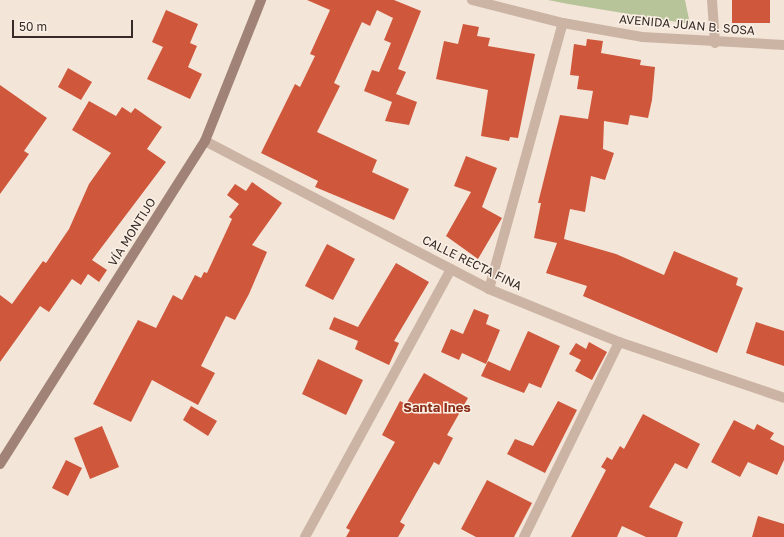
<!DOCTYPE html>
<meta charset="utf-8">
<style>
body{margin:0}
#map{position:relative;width:784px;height:537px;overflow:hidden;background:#f3e6d9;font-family:"Golos Text",sans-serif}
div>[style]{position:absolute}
.green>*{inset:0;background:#b7c398}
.building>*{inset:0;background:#cf573c}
.minor>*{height:10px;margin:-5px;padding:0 5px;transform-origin:5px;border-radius:5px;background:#ccb4a5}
.tertiary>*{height:10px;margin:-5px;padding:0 5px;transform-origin:5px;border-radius:5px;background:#ccb4a5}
.secondary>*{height:10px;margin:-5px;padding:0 5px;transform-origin:5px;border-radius:5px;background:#a08376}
span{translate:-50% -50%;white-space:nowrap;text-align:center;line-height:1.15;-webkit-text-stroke:3px #fbf0e6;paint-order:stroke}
.street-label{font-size:12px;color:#372b27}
.neighbourhood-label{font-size:13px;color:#8c2f1a;font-weight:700}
.scale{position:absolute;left:12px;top:20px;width:121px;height:18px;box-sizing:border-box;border:2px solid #372b27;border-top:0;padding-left:5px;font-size:12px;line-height:14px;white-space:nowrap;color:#372b27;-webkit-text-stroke:3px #fbf0e6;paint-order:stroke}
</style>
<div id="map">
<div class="green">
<div style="clip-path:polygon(548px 0,685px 0,690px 24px,568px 4px)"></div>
</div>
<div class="building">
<div style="clip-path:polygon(307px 0,394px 0,421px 11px,398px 69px,406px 72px,396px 94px,417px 102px,409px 125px,385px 121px,392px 102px,364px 91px,372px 70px,379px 72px,391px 43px,384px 40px,393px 18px,377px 10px,370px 26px,362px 22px,334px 83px,340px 86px,317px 132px,377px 160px,372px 172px,409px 189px,394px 220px,315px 187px,318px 181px,261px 153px,295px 84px,300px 87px,315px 56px,310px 54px,330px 10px)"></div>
<div style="clip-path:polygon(732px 0,770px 0,770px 23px,732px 23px)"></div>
<div style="clip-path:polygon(166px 10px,198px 24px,190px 43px,197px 46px,188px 67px,202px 74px,190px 99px,147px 79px,163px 47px,152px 42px)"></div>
<div style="clip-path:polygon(463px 24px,479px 27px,477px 36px,490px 38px,488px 46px,535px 54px,518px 138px,510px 137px,509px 141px,481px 136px,488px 90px,436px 79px,444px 41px,458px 44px)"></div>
<div style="clip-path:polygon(587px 39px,603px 41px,601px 53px,641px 60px,640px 65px,655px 67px,652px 100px,648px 118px,630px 115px,628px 125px,604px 121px,603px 149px,614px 153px,605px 180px,591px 176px,585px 212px,570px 209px,564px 239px,616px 254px,664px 275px,674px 251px,738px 278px,736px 285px,743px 288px,717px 353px,583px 296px,587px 286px,546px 273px,557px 243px,534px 238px,541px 203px,538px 203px,560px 115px,588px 119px,593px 91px,577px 89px,579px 76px,570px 75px,574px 44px,586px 46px)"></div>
<div style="clip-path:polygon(68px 68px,92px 82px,81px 100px,58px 87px)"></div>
<div style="clip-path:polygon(0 85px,47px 118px,24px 151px,29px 154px,0 194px)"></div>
<div style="clip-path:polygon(89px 101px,116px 116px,122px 107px,131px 113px,135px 108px,162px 127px,147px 149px,166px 162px,92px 260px,107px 270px,99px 282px,88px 274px,81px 285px,72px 279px,49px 312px,40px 306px,0 362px,0 295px,12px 304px,43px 261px,46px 263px,69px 229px,89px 184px,111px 153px,72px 130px)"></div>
<div style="clip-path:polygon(466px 156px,497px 168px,482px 207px,502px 218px,478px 259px,446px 236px,471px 192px,454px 186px)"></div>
<div style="clip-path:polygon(252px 182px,282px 203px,252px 245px,267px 252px,249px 294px,235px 320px,226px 316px,201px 366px,215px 373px,198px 405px,152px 380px,131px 422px,93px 404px,138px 320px,156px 328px,173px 295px,182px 300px,195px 275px,201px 278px,204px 272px,207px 273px,232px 219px,229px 217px,239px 204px,227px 195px,235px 184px,246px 191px)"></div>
<div style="clip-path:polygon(327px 244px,355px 259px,333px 300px,305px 286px)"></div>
<div style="clip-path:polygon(396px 263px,429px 282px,394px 341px,399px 343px,389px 365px,355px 349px,358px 341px,329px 329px,334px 317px,358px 327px)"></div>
<div style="clip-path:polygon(474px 309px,489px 315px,486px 324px,500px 330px,486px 364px,462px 353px,459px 360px,441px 352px,451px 329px,463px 334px)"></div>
<div style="clip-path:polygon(756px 322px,784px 331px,784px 366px,746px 353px)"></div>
<div style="clip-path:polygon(528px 331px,560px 346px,541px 388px,529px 383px,524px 393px,481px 376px,488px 361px,510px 371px)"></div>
<div style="clip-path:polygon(589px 342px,607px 352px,592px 380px,575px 371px,581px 360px,569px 354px,576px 343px,586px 349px)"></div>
<div style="clip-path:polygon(318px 359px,363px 380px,346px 415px,302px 394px)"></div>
<div style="clip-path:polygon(424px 373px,468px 398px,447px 435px,453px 438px,439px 465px,434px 462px,400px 522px,405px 525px,398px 537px,346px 537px,350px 530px,346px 528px,395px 442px,382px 435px,400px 401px,406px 404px)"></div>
<div style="clip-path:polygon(558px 401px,577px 410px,545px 473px,507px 454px,515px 439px,533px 446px)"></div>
<div style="clip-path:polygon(191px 406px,217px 421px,208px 436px,183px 420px)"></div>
<div style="clip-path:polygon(643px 414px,700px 444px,687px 469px,675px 463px,649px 507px,683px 522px,677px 537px,646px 537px,622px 526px,617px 537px,571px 537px,606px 470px,601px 467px,607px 457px,612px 460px,620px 446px,624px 449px)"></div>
<div style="clip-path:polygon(734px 420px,754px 430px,757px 424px,774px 433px,770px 439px,784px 446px,784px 460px,777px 475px,748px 462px,740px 477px,711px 462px)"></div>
<div style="clip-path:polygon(102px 426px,119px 467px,90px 479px,74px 438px)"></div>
<div style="clip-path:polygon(66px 460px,82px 468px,68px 496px,52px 488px)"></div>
<div style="clip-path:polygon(487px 480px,532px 503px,514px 537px,476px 537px,461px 529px)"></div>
<div style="clip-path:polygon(758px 516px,784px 524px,784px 537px,752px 537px)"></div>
</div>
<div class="minor">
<div style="left:712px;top:0;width:43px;rotate:86deg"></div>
<div style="left:205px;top:141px;width:320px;rotate:27.5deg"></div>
<div style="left:489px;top:289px;width:140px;rotate:22.2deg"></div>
<div style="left:619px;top:342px;width:174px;rotate:18.7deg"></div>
<div style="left:489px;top:289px;width:276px;rotate:-74.5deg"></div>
<div style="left:305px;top:537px;width:305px;rotate:-61.4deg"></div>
<div style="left:524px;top:537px;width:217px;rotate:-64deg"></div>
</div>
<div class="tertiary">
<div style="left:472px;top:0;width:94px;rotate:14.2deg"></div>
<div style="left:563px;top:23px;width:80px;rotate:10deg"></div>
<div style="left:642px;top:37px;width:142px;rotate:3.2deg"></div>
</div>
<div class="secondary">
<div style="left:0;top:464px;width:383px;rotate:-57.6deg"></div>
<div style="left:205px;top:141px;width:152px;rotate:-68.3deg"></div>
</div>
<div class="street-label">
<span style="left:687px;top:25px;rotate:5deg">AVENIDA JUAN B. SOSA</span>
<span style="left:132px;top:232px;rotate:-58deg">VÍA MONTIJO</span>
<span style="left:472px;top:263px;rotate:26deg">CALLE RECTA FINA</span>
</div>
<div class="neighbourhood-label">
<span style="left:437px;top:407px">Santa Ines</span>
</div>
<div class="scale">50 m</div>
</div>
